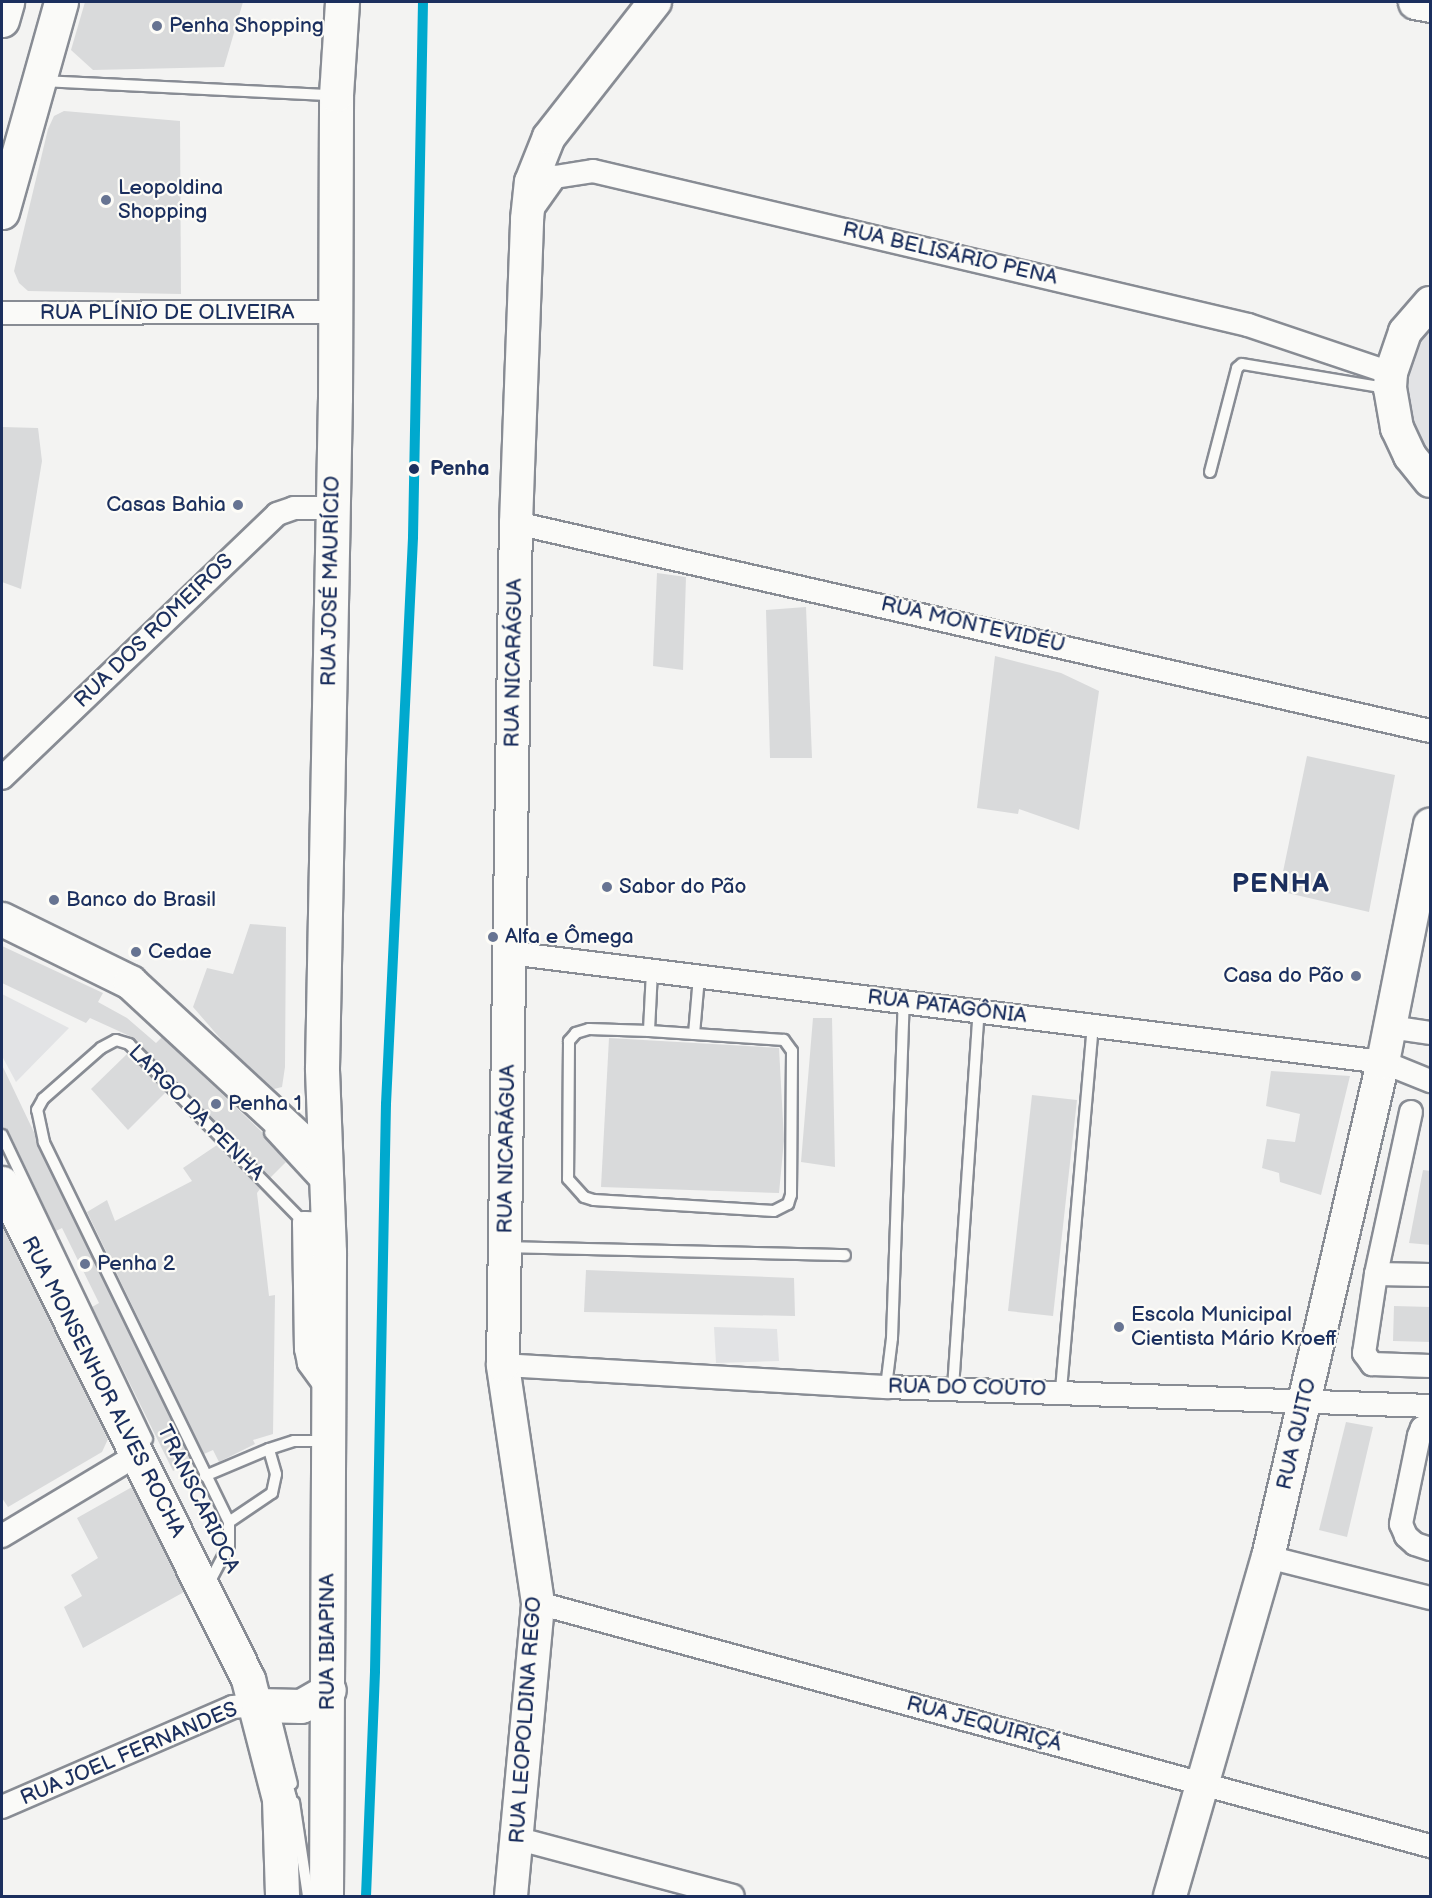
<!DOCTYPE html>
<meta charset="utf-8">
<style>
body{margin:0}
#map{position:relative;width:1432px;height:1898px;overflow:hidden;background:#f3f3f2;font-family:"Balsamiq Sans",sans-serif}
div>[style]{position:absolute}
.green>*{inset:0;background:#e2e3e5}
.building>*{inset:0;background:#d9dadb}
.roads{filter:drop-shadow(2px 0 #888c94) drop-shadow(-2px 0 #888c94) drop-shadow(0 2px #888c94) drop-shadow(0 -2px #888c94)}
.lane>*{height:10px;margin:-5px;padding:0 5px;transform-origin:5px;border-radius:5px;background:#fafaf8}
.street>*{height:22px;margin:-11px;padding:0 11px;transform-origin:11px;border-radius:11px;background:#fafaf8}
.secondary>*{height:32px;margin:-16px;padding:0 16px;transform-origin:16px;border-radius:16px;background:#fafaf8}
.primary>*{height:33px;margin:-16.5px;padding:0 16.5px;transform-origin:16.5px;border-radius:16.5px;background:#fafaf8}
.rail-1>*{height:10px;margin:-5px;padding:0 5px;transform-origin:5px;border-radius:5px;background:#00a9ce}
.dots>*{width:16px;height:16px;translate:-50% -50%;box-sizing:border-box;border:3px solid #fdfcf7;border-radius:50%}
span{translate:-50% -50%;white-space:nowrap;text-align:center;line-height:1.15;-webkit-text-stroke:4.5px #fdfcf7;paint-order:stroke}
.poi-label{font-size:21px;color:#1b2f5e}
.left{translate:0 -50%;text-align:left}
.right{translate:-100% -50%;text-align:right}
.street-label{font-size:21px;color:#1b2f5e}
.stop-label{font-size:21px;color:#1b2f5e;font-weight:700}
.district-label{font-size:27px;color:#1b2f5e;font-weight:700;letter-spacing:1.5px}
.frame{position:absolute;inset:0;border:3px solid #1b2f5e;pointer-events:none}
</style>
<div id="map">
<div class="green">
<div style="clip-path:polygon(1430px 316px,1430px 463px,1403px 412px,1403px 372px)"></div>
<div style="clip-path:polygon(2px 994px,69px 1028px,16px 1082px,2px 1056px)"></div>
<div style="clip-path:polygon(714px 1327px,777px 1329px,779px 1361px,716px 1363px)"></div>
</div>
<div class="building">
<div style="clip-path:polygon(85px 2px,243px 2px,224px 67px,93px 70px,71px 50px)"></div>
<div style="clip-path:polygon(64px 111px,180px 121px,181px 294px,28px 291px,19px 283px,14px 271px,48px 129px,54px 116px)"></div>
<div style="clip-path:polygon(2px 427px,38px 428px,42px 461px,21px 589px,2px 582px)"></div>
<div style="clip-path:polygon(657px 573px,686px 577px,683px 670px,653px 666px)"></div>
<div style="clip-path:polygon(806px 607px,812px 758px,770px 758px,766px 610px)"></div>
<div style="clip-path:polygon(995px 656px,1061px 673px,1099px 691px,1079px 830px,1019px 809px,1018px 814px,977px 808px)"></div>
<div style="clip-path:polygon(1307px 756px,1395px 775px,1369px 912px,1279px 891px)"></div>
<div style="clip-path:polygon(250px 924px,286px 927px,285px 1067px,282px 1087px,274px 1089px,226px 1045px,193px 1007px,207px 968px,233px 974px)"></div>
<div style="clip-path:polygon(2px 946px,103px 993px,98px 1002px,127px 1018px,156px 1043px,162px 1037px,263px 1133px,286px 1162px,270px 1178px,134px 1038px,90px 1018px,86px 1023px,2px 983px)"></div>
<div style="clip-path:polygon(813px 1018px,832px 1018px,835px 1167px,801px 1162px)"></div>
<div style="clip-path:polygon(609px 1038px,779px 1048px,784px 1140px,779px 1193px,601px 1187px)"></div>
<div style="clip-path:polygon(128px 1053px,166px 1092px,128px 1130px,91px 1089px)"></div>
<div style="clip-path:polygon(2px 1065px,191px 1462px,173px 1471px,92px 1307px,99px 1303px,62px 1228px,56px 1231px,9px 1132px,2px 1128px)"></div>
<div style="clip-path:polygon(1271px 1071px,1350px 1076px,1321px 1195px,1280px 1182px,1279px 1173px,1262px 1168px,1267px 1139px,1295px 1142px,1300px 1114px,1266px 1106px)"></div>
<div style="clip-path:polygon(1032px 1095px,1077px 1100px,1053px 1316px,1008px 1311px)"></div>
<div style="clip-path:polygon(217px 1145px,260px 1189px,257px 1193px,269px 1296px,275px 1295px,273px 1434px,253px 1440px,255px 1444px,219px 1462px,213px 1450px,204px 1454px,87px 1212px,107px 1200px,115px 1221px,192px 1181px,183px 1168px)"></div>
<div style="clip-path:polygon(1423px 1170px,1431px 1171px,1431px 1245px,1409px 1243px)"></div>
<div style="clip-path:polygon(2px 1224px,108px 1439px,102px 1452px,8px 1507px,2px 1498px)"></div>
<div style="clip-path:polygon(586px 1270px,794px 1278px,795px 1316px,584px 1312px)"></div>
<div style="clip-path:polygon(1394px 1306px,1431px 1307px,1431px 1342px,1393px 1341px)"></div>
<div style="clip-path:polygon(1346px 1422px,1373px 1427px,1347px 1537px,1319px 1530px)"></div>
<div style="clip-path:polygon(132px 1487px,184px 1592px,83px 1648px,64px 1607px,82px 1596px,71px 1575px,98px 1558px,77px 1518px)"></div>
</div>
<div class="roads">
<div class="lane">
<div style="left:42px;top:81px;width:290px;rotate:2.8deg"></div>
<div style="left:1210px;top:472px;width:107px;rotate:-75.4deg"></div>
<div style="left:1237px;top:368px;width:6px;rotate:-39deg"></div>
<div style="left:1242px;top:364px;width:146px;rotate:9.5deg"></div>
<div style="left:652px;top:971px;width:60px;rotate:92.9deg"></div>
<div style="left:649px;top:1031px;width:60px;rotate:-178.1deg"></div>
<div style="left:589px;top:1029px;width:14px;rotate:163deg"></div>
<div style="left:576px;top:1033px;width:11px;rotate:131deg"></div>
<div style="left:569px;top:1041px;width:138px;rotate:90.4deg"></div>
<div style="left:568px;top:1179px;width:24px;rotate:48deg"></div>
<div style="left:584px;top:1197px;width:10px;rotate:17deg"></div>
<div style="left:594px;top:1200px;width:180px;rotate:3.5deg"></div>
<div style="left:774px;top:1211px;width:16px;rotate:-27deg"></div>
<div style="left:788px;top:1204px;width:9px;rotate:-72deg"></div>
<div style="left:791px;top:1195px;width:144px;rotate:-89.6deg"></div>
<div style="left:792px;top:1051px;width:14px;rotate:-126deg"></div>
<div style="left:784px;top:1040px;width:90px;rotate:-176.2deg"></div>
<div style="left:694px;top:1034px;width:57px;rotate:-85deg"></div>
<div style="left:649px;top:1031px;width:45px;rotate:3.8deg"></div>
<div style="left:270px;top:1133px;width:71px;rotate:47.3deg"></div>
<div style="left:2px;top:1135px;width:337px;rotate:64.5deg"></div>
<div style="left:508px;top:1247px;width:337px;rotate:1.4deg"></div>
<div style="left:886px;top:1387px;width:49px;rotate:-83deg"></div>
<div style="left:892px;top:1338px;width:336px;rotate:-88deg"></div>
<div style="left:953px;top:1388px;width:378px;rotate:-86.1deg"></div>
<div style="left:1061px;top:1390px;width:366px;rotate:-85deg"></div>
<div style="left:205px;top:1476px;width:69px;rotate:-22.9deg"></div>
<div style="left:229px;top:1522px;width:52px;rotate:-34deg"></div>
<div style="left:272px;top:1493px;width:19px;rotate:-78deg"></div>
<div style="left:276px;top:1474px;width:26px;rotate:-106deg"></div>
<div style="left:269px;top:1449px;width:26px;rotate:-18deg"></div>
<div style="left:294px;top:1441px;width:31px"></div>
<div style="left:208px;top:1585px;width:45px;rotate:-62.3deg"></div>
<div style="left:229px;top:1545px;width:23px;rotate:-90deg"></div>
<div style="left:229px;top:1522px;width:423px;rotate:-116deg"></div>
<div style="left:44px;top:1142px;width:33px;rotate:-102deg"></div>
<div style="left:37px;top:1110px;width:13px;rotate:-61deg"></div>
<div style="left:43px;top:1099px;width:77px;rotate:-41.3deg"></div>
<div style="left:101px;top:1048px;width:17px;rotate:-28deg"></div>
<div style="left:116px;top:1040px;width:14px;rotate:17deg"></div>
<div style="left:129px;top:1044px;width:250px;rotate:45.6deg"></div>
<div style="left:273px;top:1708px;width:78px;rotate:76deg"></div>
<div style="left:294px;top:1802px;width:95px;rotate:81.5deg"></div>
</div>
<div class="street">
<div style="left:531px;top:211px;width:42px;rotate:-54.8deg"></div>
<div style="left:555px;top:177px;width:38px;rotate:-9deg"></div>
<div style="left:593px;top:171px;width:673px;rotate:13.23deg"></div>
<div style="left:1248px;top:325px;width:151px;rotate:18.6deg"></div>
<div style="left:2px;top:313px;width:331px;rotate:-0.2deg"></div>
<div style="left:516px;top:523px;width:937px;rotate:12.82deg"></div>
<div style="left:2px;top:778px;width:381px;rotate:-43.8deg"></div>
<div style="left:277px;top:514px;width:18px;rotate:-19deg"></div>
<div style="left:294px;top:508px;width:23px"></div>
<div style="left:510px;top:953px;width:880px;rotate:7.12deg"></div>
<div style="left:1383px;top:1062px;width:51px;rotate:22deg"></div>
<div style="left:1390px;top:1027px;width:40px;rotate:8.5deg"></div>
<div style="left:1411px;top:1112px;width:166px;rotate:102.2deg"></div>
<div style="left:1376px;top:1274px;width:80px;rotate:98.6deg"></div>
<div style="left:1364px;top:1353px;width:14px;rotate:54deg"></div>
<div style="left:1372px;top:1364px;width:58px;rotate:2deg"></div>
<div style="left:1376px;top:1274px;width:54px;rotate:1.1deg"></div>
<div style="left:503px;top:1365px;width:384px;rotate:3.3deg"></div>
<div style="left:886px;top:1387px;width:544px;rotate:2deg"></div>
<div style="left:327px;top:1388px;width:31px;rotate:-126deg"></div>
<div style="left:309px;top:1363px;width:14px;rotate:-102deg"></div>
<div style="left:306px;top:1349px;width:126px;rotate:-90.9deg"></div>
<div style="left:304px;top:1223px;width:24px;rotate:2deg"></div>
<div style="left:1430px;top:1424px;width:9px;rotate:153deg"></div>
<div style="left:1422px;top:1428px;width:9px;rotate:111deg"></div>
<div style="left:1419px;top:1436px;width:90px;rotate:101.6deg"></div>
<div style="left:1401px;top:1524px;width:13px;rotate:67deg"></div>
<div style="left:1406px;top:1536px;width:12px;rotate:42deg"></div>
<div style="left:1415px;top:1544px;width:16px;rotate:18deg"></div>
<div style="left:2px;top:1536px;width:157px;rotate:-31deg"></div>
<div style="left:1268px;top:1557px;width:167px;rotate:14.2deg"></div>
<div style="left:538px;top:1603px;width:925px;rotate:15.24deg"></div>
<div style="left:2px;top:1807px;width:252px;rotate:-23.4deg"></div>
<div style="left:233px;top:1707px;width:25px;rotate:-5deg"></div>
<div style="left:519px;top:1839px;width:221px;rotate:14.9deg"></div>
</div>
<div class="secondary">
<div style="left:1430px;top:303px;width:38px;rotate:131deg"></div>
<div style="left:1405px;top:332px;width:43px;rotate:108.9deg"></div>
<div style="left:1391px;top:373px;width:15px;rotate:94deg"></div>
<div style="left:1390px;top:388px;width:41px;rotate:80.1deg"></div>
<div style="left:1397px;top:428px;width:31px;rotate:65deg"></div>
<div style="left:1410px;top:456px;width:32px;rotate:51deg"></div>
<div style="left:511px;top:1896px;width:294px;rotate:-84.7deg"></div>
<div style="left:538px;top:1603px;width:241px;rotate:-98.4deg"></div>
<div style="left:503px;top:1365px;width:842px;rotate:-89.12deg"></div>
<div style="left:516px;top:523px;width:304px;rotate:-87.9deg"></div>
<div style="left:527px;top:219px;width:37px;rotate:-84deg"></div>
<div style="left:531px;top:182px;width:48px;rotate:-68.2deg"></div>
<div style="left:549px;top:137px;width:172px;rotate:-51.9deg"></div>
<div style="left:1170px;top:1896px;width:353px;rotate:-73.9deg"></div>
<div style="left:1268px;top:1557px;width:508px;rotate:-76.92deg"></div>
<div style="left:1383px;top:1062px;width:242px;rotate:-78.8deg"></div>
</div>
<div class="primary">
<div style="left:1415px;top:2px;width:15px;rotate:11deg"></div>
<div style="left:2px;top:20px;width:19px;rotate:-74deg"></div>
<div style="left:2px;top:212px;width:218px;rotate:-74.3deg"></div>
<div style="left:2px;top:919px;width:143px;rotate:26.2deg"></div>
<div style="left:130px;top:982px;width:263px;rotate:42.8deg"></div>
<div style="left:2px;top:1183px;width:554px;rotate:63.62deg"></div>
<div style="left:248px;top:1679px;width:124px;rotate:75.5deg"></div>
<div style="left:279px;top:1799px;width:97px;rotate:88.2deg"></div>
<div style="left:258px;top:1705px;width:43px;rotate:1.3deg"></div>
<div style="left:301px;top:1706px;width:32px;rotate:-30deg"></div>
<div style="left:326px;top:1896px;width:644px;rotate:-89.73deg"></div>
<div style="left:329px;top:1252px;width:184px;rotate:-92.2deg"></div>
<div style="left:322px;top:1068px;width:670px;rotate:-88.89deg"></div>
<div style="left:335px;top:398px;width:303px;rotate:-89.8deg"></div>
<div style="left:336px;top:95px;width:93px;rotate:-86.3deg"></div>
</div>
</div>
<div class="rail-1">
<div style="left:366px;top:1896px;width:225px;rotate:-87.7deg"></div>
<div style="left:375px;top:1671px;width:567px;rotate:-88.89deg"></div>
<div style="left:386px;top:1104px;width:568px;rotate:-87.27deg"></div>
<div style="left:413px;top:537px;width:535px;rotate:-88.93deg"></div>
</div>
<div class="dots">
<div style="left:157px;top:26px;background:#677492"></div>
<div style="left:106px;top:200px;background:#677492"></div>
<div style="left:414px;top:469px;background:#1b2f5e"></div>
<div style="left:238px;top:505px;background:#677492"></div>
<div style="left:607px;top:887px;background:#677492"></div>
<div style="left:54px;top:900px;background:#677492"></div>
<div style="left:493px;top:937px;background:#677492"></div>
<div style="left:136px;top:952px;background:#677492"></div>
<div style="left:1356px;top:976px;background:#677492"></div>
<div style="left:216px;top:1104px;background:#677492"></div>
<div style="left:85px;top:1264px;background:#677492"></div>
<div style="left:1119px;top:1327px;background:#677492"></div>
</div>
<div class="poi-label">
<span class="left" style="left:169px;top:26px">Penha Shopping</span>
<span class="left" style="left:118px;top:200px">Leopoldina<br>Shopping</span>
<span class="right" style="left:226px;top:505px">Casas Bahia</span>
<span class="left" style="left:619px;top:887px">Sabor do Pão</span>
<span class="left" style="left:66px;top:900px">Banco do Brasil</span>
<span class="left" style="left:505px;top:937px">Alfa e Ômega</span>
<span class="left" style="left:148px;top:952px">Cedae</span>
<span class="right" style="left:1344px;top:976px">Casa do Pão</span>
<span class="left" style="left:228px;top:1104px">Penha 1</span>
<span class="left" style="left:97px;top:1264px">Penha 2</span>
<span class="left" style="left:1131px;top:1327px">Escola Municipal<br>Cientista Mário Kroeff</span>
</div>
<div class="street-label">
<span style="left:950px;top:254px;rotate:13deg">RUA BELISÁRIO PENA</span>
<span style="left:167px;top:313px">RUA PLÍNIO DE OLIVEIRA</span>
<span style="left:331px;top:581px;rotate:-89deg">RUA JOSÉ MAURÍCIO</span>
<span style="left:973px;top:625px;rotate:13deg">RUA MONTEVIDÉU</span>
<span style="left:154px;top:631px;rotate:-44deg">RUA DOS ROMEIROS</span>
<span style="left:514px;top:663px;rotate:-89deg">RUA NICARÁGUA</span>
<span style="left:947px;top:1007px;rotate:7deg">RUA PATAGÔNIA</span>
<span style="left:196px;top:1113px;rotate:45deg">LARGO DA PENHA</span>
<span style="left:507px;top:1149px;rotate:-89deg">RUA NICARÁGUA</span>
<span style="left:103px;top:1387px;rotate:63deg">RUA MONSENHOR ALVES ROCHA</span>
<span style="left:967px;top:1388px;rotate:1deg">RUA DO COUTO</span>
<span style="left:1297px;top:1434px;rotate:-77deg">RUA QUITO</span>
<span style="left:198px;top:1499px;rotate:64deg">TRANSCARIOCA</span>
<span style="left:328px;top:1642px;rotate:-90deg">RUA IBIAPINA</span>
<span style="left:526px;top:1720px;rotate:-86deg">RUA LEOPOLDINA REGO</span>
<span style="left:984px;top:1724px;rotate:15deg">RUA JEQUIRIÇÁ</span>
<span style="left:129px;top:1754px;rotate:-23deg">RUA JOEL FERNANDES</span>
</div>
<div class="stop-label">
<span class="left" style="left:430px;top:469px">Penha</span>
</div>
<div class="district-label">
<span style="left:1281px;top:885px">PENHA</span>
</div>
<div class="frame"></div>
</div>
